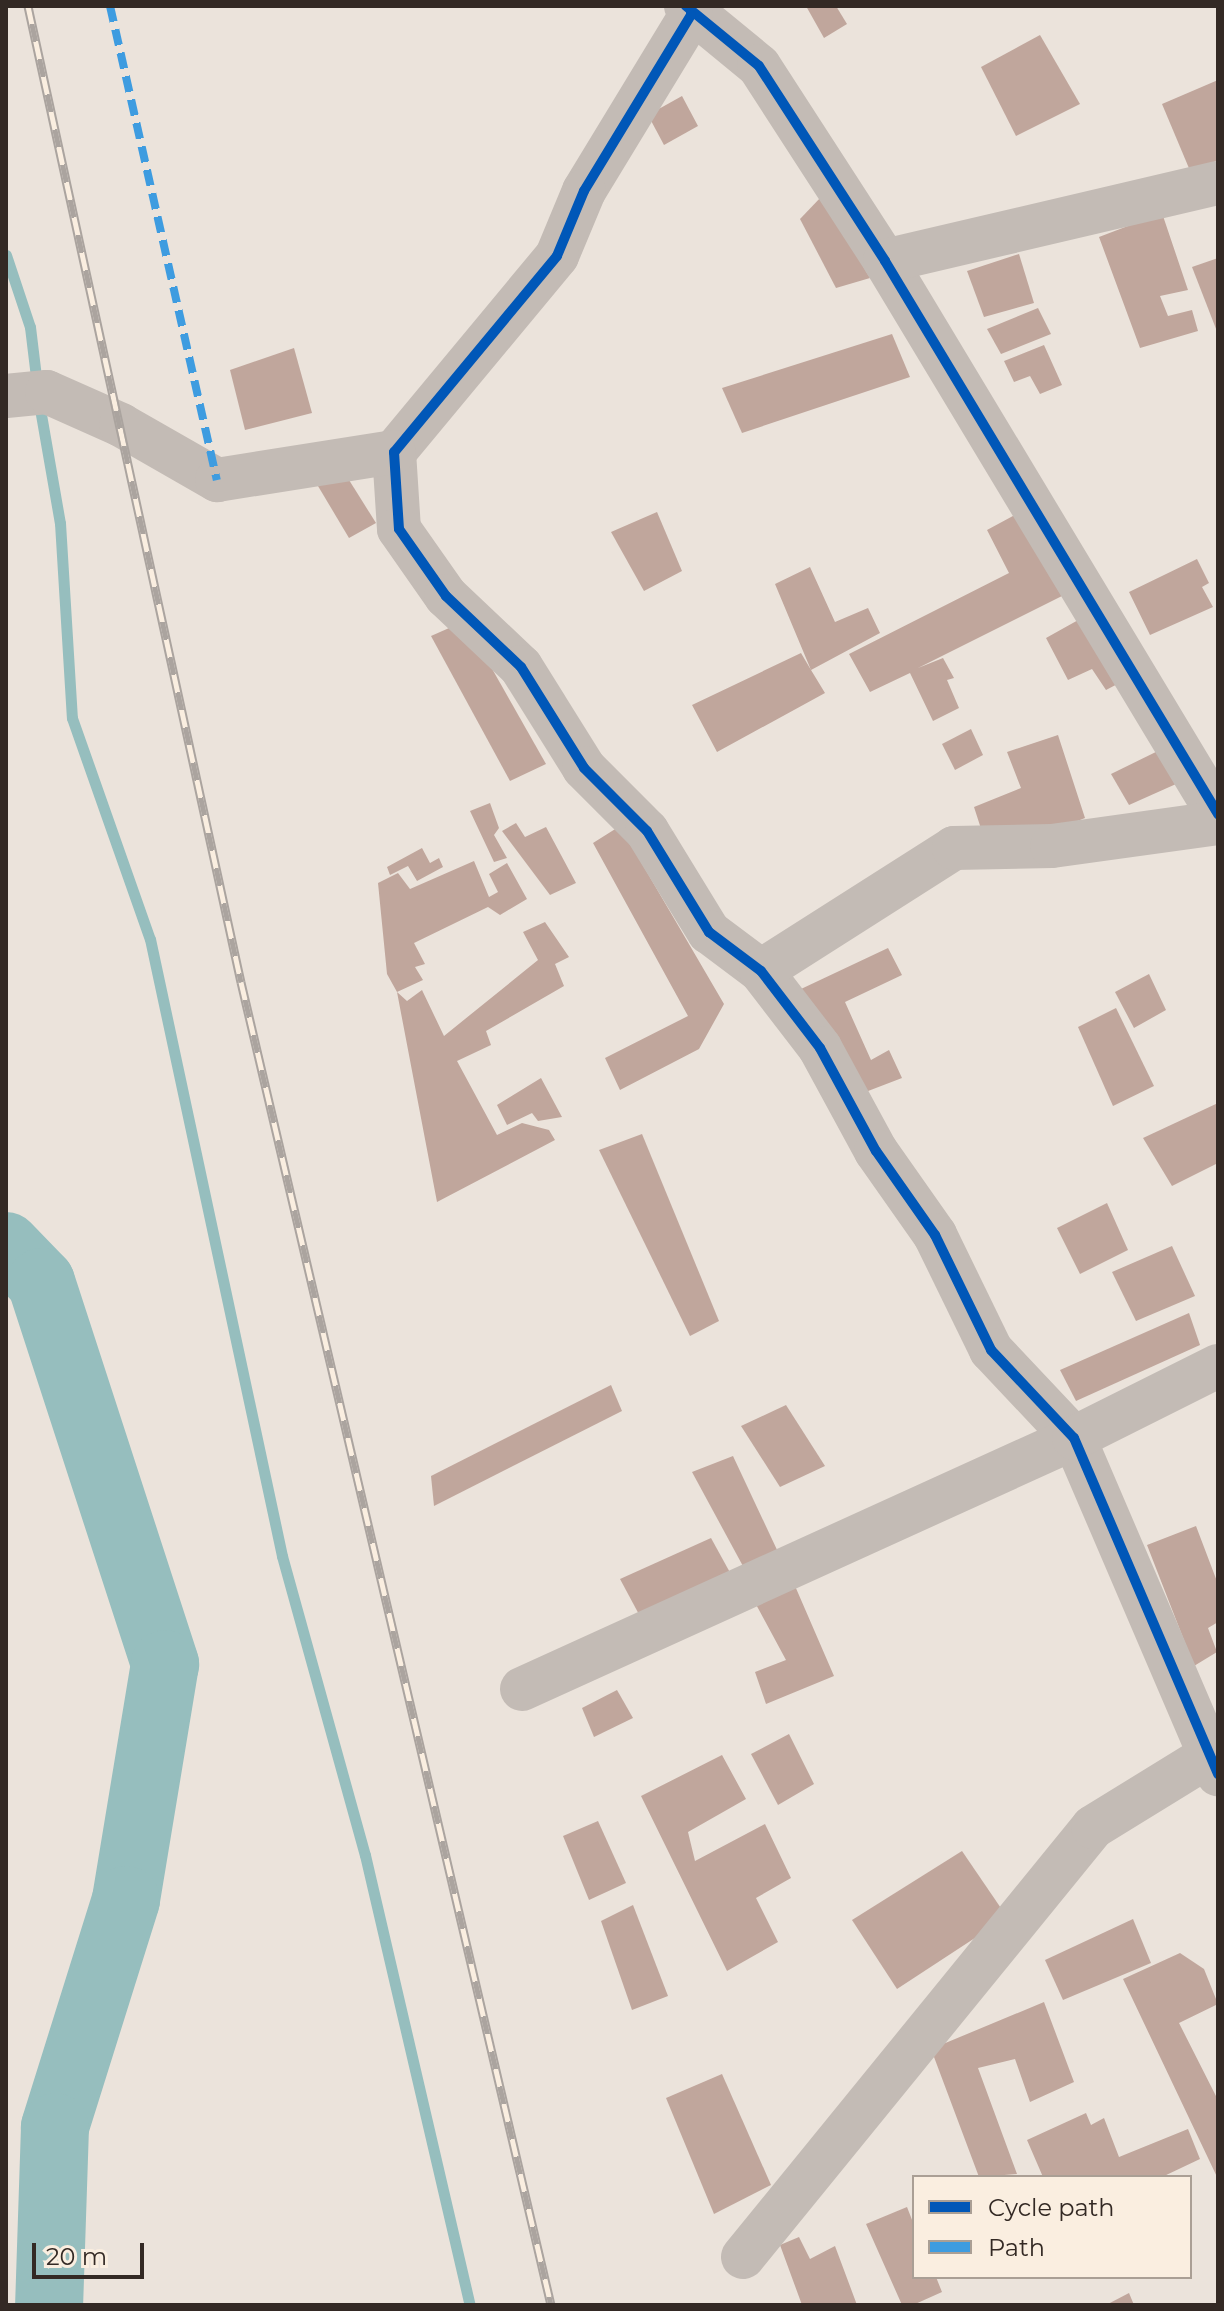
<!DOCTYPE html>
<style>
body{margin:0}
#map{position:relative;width:1224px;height:2311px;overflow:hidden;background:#ebe3db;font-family:Montserrat,sans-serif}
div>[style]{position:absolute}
.stream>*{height:11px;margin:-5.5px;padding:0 5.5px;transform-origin:5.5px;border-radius:5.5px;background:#96bebe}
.river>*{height:68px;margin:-34px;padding:0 34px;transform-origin:34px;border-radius:34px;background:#96bebe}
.building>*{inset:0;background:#c0a69c}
.minor>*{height:44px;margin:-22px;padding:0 22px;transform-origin:22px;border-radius:22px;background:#c3bbb5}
.rail>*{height:9px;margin-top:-4.5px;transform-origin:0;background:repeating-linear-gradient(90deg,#faeee0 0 18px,#aba49f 0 36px);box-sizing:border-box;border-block:2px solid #aba49f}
.quiet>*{height:8px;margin-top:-4px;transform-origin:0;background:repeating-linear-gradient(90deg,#3e9ce0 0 16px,transparent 0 24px)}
.cycleway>*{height:10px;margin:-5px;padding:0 5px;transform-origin:5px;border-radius:5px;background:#0057b8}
span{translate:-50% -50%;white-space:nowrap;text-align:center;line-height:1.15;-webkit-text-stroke:7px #faeee0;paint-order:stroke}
.frame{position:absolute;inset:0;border:8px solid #332924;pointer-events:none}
.legend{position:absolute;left:912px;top:2175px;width:280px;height:104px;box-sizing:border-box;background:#faeee0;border:2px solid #aa9f95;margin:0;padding:10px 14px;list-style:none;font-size:24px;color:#332924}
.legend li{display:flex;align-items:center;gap:16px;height:40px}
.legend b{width:40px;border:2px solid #aa9f95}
.scale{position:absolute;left:32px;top:2243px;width:112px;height:36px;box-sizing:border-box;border:4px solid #332924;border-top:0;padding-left:10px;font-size:24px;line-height:28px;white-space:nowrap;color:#332924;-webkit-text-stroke:6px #faeee0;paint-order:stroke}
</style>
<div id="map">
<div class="stream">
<div style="left:6px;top:255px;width:76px;rotate:71.6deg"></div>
<div style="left:30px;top:327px;width:58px;rotate:83.1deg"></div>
<div style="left:39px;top:403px;width:122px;rotate:80.1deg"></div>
<div style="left:60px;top:523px;width:195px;rotate:86.5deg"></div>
<div style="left:72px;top:718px;width:234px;rotate:70.6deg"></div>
<div style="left:150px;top:939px;width:631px;rotate:77.92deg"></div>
<div style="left:282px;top:1556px;width:310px;rotate:74.5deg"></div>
<div style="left:365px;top:1855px;width:462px;rotate:76.9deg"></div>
</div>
<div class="river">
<div style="left:6px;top:1246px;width:50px;rotate:45.8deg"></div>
<div style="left:41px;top:1282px;width:402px;rotate:72deg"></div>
<div style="left:165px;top:1664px;width:239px;rotate:99.4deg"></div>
<div style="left:126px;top:1900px;width:238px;rotate:107.4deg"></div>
<div style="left:55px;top:2127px;width:178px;rotate:91.9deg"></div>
</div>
<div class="building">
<div style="clip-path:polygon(806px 6px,836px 6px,847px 24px,824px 38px)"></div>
<div style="clip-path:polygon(1040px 35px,1080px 104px,1016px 136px,981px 67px)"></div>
<div style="clip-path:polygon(1218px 80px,1218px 160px,1191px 173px,1162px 104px)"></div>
<div style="clip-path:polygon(682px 96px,698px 126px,664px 145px,648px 115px)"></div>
<div style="clip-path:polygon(822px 196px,870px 278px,836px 288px,800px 219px)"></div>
<div style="clip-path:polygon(1162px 213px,1188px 290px,1160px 296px,1168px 316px,1192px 310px,1198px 331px,1140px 348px,1099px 237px)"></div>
<div style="clip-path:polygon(1019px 254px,1034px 303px,984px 317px,967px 271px)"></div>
<div style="clip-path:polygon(1218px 258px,1218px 334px,1192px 267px)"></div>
<div style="clip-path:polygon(1038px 308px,1051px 334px,1001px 354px,987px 329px)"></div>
<div style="clip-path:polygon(892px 334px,910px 377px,742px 433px,722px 388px)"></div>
<div style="clip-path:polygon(1044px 345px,1062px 385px,1040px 394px,1030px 376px,1014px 382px,1004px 361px)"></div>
<div style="clip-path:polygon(294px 348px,312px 413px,245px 430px,230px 370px)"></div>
<div style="clip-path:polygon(344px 472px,376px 523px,349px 538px,315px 481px)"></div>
<div style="clip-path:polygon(1022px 511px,1068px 593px,918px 668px,943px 658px,954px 678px,947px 680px,959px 708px,933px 721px,910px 673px,870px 692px,849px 654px,1009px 573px,987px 530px)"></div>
<div style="clip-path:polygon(657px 512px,682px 571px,644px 591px,611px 532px)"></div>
<div style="clip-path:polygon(1197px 559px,1209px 583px,1202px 587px,1213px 607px,1150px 635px,1129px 592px)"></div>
<div style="clip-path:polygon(810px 567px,835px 622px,868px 608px,880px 633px,811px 670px,825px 693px,717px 752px,692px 705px,801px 653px,811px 670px,775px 584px)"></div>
<div style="clip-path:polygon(1089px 614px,1127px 679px,1106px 690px,1092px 669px,1068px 680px,1046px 638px)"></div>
<div style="clip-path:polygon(465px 621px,546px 764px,510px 781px,431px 636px)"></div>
<div style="clip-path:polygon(971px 729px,983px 755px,955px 770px,942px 744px)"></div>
<div style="clip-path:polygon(1058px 735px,1085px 818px,1027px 841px,984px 838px,974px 807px,1021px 788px,1007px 752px)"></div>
<div style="clip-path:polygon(1166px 747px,1185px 780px,1129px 805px,1111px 774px)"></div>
<div style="clip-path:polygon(490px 803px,499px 828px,494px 835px,507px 858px,494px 862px,470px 811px)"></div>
<div style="clip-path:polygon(516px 823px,525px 837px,546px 827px,576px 883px,550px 895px,502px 831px)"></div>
<div style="clip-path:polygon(620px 826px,724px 1004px,699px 1049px,620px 1090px,605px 1058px,688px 1016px,593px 843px)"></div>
<div style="clip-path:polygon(422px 848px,430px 863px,439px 858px,443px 867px,417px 881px,408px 866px,390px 875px,387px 867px)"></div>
<div style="clip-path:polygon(474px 861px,489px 897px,498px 892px,489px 874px,507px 863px,527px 899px,500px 915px,488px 907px,414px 943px,425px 964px,415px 967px,423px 980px,397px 992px,387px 974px,378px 883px,398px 873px,410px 889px)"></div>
<div style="clip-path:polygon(545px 922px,569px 957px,555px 964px,564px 986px,486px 1031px,491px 1045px,457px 1061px,497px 1135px,522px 1123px,549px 1130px,555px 1140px,437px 1202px,397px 992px,407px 1001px,422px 990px,444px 1036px,538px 960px,523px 932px)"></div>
<div style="clip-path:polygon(888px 948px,902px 975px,845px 1002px,871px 1060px,889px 1050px,902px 1078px,855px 1096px,801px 989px)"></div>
<div style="clip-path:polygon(1149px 974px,1166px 1010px,1134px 1028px,1115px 992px)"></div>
<div style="clip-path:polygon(1116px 1008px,1154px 1086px,1113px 1106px,1078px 1027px)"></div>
<div style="clip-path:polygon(541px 1078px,562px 1117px,538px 1121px,532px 1113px,507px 1125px,497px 1105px)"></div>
<div style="clip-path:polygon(1218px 1103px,1218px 1163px,1172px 1186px,1143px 1138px)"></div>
<div style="clip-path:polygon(642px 1134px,719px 1321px,690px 1336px,599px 1150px)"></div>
<div style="clip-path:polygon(1107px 1203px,1128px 1250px,1080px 1274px,1057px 1228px)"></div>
<div style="clip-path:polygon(1172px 1246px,1195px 1296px,1136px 1321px,1112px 1272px)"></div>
<div style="clip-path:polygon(1189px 1313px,1200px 1345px,1076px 1401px,1060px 1370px)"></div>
<div style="clip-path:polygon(611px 1385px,622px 1411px,434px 1506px,431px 1476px)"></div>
<div style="clip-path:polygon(786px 1405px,825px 1466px,780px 1487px,741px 1426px)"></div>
<div style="clip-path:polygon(733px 1456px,778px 1552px,744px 1568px,692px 1472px)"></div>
<div style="clip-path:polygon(1196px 1526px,1218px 1584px,1218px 1622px,1208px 1628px,1217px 1652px,1194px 1666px,1147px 1545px)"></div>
<div style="clip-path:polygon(711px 1538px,733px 1578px,642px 1620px,620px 1579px)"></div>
<div style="clip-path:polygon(792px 1579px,834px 1676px,766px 1704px,755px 1672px,786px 1660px,752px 1597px)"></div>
<div style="clip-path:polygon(617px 1690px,633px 1718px,594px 1737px,582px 1708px)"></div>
<div style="clip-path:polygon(789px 1734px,814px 1784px,778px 1805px,751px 1754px)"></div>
<div style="clip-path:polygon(722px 1755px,746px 1799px,688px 1832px,695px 1861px,765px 1824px,791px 1878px,756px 1898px,778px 1942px,727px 1971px,641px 1796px)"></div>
<div style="clip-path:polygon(598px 1821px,626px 1883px,589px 1900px,563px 1836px)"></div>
<div style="clip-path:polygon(962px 1851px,1007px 1917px,897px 1989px,852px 1920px)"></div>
<div style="clip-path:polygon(633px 1905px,668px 1996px,632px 2010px,601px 1921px)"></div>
<div style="clip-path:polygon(1133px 1919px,1151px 1963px,1063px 2000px,1045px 1960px)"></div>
<div style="clip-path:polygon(1180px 1953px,1204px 1969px,1218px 2004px,1179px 2023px,1218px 2100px,1218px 2179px,1123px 1979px)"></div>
<div style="clip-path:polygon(1044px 2002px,1074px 2082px,1030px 2102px,1015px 2059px,978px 2068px,1017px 2174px,979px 2177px,931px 2049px)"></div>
<div style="clip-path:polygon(722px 2074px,771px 2185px,714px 2214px,666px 2098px)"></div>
<div style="clip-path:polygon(1086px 2113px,1091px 2125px,1104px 2118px,1119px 2157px,1188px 2129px,1200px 2159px,1162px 2177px,1043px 2177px,1027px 2140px)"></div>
<div style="clip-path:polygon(907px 2207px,914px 2225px,914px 2277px,936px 2277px,942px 2292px,913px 2305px,902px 2305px,866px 2224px)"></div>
<div style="clip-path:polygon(799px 2237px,810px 2259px,835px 2246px,857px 2305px,802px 2305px,780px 2245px)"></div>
<div style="clip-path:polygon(1129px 2293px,1134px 2305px,1106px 2305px)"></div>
</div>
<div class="minor">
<div style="left:686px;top:6px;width:94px;rotate:39.4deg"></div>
<div style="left:759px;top:66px;width:232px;rotate:57.1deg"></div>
<div style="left:885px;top:261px;width:646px;rotate:58.94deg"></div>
<div style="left:691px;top:6px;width:9px;rotate:90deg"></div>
<div style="left:691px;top:15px;width:206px;rotate:121.3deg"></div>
<div style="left:584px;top:191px;width:70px;rotate:112.6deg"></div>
<div style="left:557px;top:256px;width:255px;rotate:129.7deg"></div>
<div style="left:394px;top:452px;width:77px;rotate:86.3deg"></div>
<div style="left:399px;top:529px;width:82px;rotate:55deg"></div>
<div style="left:446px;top:596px;width:103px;rotate:43.4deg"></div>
<div style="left:521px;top:667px;width:119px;rotate:58deg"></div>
<div style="left:584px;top:768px;width:89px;rotate:45deg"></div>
<div style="left:647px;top:831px;width:119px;rotate:58.5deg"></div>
<div style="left:709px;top:932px;width:65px;rotate:36.9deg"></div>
<div style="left:761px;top:971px;width:97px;rotate:52.5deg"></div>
<div style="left:820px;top:1048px;width:117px;rotate:61.5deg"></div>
<div style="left:876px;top:1151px;width:103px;rotate:54.9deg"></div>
<div style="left:935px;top:1235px;width:128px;rotate:64deg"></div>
<div style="left:991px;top:1350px;width:121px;rotate:46.7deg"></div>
<div style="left:1074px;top:1438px;width:366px;rotate:66.8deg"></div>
<div style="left:885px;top:261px;width:342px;rotate:-13.2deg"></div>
<div style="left:6px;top:396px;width:41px;rotate:-5.6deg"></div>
<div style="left:47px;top:392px;width:81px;rotate:24deg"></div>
<div style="left:121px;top:425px;width:111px;rotate:29.8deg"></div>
<div style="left:217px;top:480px;width:179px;rotate:-9deg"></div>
<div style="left:761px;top:971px;width:229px;rotate:-32.5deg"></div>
<div style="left:954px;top:848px;width:98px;rotate:-1.2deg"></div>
<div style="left:1052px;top:846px;width:168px;rotate:-7.9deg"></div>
<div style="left:522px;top:1689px;width:606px;rotate:-24.45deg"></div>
<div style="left:1074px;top:1438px;width:161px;rotate:-26.6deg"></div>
<div style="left:743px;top:2257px;width:554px;rotate:-50.86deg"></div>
<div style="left:1093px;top:1827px;width:134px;rotate:-31.6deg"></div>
</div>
<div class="rail">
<div style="left:28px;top:6px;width:999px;rotate:77.69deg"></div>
<div style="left:241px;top:982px;width:1359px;rotate:76.81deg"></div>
</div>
<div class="quiet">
<div style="left:110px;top:6px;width:486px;rotate:77.3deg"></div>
</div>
<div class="cycleway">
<div style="left:686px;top:6px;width:94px;rotate:39.4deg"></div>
<div style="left:759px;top:66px;width:232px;rotate:57.1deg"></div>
<div style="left:885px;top:261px;width:646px;rotate:58.94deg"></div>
<div style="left:691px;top:6px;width:9px;rotate:90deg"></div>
<div style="left:691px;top:15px;width:206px;rotate:121.3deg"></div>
<div style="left:584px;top:191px;width:70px;rotate:112.6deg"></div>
<div style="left:557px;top:256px;width:255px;rotate:129.7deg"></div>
<div style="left:394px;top:452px;width:77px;rotate:86.3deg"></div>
<div style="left:399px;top:529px;width:82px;rotate:55deg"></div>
<div style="left:446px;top:596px;width:103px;rotate:43.4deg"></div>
<div style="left:521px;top:667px;width:119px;rotate:58deg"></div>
<div style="left:584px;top:768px;width:89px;rotate:45deg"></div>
<div style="left:647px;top:831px;width:119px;rotate:58.5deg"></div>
<div style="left:709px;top:932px;width:65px;rotate:36.9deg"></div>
<div style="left:761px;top:971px;width:97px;rotate:52.5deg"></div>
<div style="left:820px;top:1048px;width:117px;rotate:61.5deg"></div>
<div style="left:876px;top:1151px;width:103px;rotate:54.9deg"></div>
<div style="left:935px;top:1235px;width:128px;rotate:64deg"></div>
<div style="left:991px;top:1350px;width:121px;rotate:46.7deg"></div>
<div style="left:1074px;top:1438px;width:366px;rotate:66.8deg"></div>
</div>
<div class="frame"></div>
<ul class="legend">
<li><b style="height:10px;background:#0057b8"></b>Cycle path</li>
<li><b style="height:10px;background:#3e9ce0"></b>Path</li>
</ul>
<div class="scale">20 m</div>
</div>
